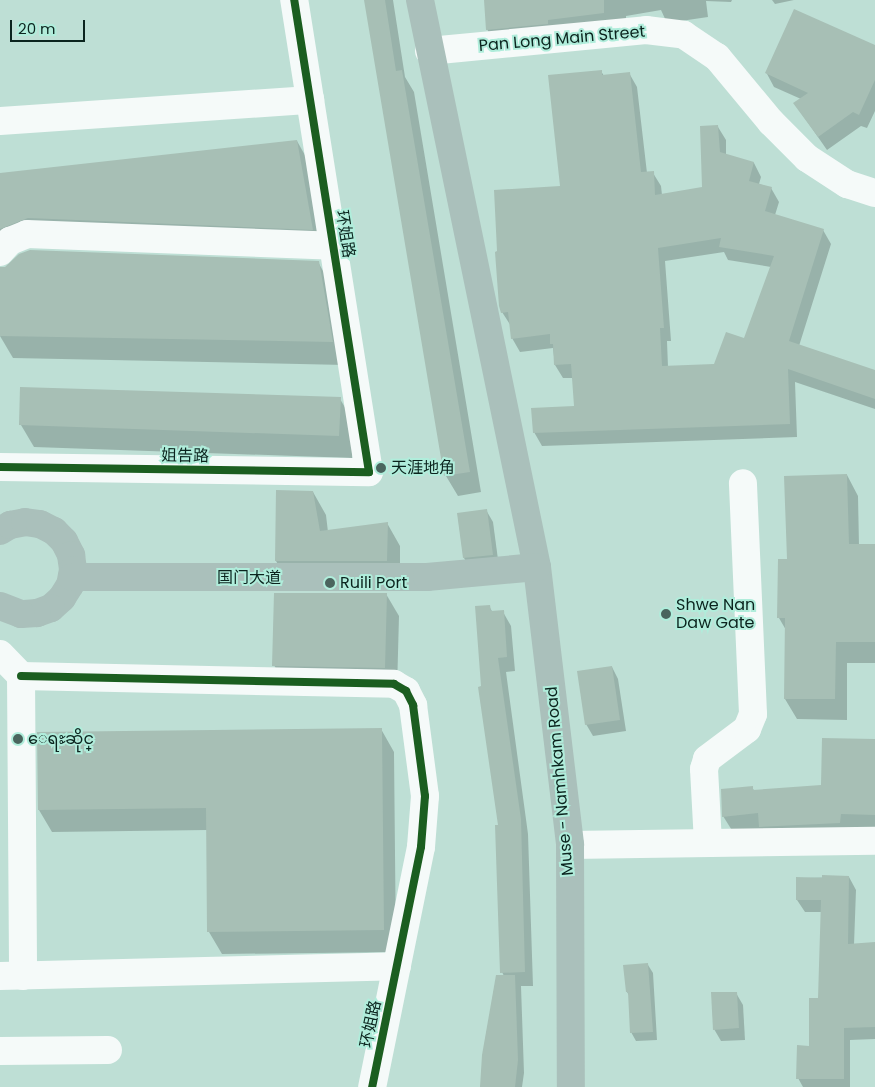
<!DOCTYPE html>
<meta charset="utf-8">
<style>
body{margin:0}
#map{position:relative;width:875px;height:1087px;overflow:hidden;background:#bedfd5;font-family:Poppins,"Noto Sans SC","Noto Sans Myanmar",sans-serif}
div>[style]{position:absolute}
.shadow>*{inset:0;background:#0003}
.building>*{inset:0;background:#a7bfb5}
.minor>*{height:28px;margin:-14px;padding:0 14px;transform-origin:14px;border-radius:14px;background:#f5faf9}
.highway>*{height:28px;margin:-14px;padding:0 14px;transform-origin:14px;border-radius:14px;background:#aac0bb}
.cycleway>*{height:8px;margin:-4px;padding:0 4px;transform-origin:4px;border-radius:4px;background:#1b5e20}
.dots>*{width:14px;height:14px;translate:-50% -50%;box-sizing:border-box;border:2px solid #b0eddb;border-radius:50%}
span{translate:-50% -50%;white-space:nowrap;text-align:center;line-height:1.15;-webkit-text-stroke:4px #b0eddb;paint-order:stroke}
.street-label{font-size:16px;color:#0b241e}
.poi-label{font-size:16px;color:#0b241e}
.left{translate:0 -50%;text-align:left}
.scale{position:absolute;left:10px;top:20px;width:75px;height:22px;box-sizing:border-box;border:2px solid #0b241e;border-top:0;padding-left:6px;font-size:15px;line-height:18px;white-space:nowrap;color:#0b241e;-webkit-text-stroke:4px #b0eddb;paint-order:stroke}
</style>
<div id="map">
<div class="shadow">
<div style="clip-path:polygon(365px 0,393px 0,405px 77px,414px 92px,481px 492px,458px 496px,446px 476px)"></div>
<div style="clip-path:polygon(485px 0,732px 0,731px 2px,706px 1px,708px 17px,667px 23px,661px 10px,626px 16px,626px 22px,494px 41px,487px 29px)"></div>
<div style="clip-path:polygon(772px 0,794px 0,775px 4px)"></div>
<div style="clip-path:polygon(875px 46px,875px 111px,867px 128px,861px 126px,827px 150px,795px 104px,801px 99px,774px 87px,766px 72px)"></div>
<div style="clip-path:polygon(evenodd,601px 71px,604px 76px,629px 73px,637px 87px,647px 173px,653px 173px,661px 186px,662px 195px,703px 188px,718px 127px,726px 140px,726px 156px,754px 163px,761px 177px,759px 184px,771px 188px,779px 202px,775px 215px,823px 230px,831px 244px,799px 346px,875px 371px,875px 409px,795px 382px,797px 437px,542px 446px,534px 432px,575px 407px,574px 378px,563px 378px,555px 365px,553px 348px,520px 352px,512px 338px,511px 326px,502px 312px,561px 187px,601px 71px,724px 252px,728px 260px,771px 267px,745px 340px,715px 365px,668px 367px,667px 341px,671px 341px,665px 261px,724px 252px)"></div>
<div style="clip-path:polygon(297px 141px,310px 164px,325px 252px,0 238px,0 174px)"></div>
<div style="clip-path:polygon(318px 262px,331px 285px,345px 365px,13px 358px,0 336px,0 268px)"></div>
<div style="clip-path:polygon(340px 399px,353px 421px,352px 458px,34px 447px,21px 425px)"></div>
<div style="clip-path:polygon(847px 475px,858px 496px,859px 545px,875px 545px,875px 663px,847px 663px,847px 720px,797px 719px,785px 699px,786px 630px,779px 618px,788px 560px)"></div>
<div style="clip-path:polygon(277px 491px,313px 492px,326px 515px,328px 532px,387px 523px,400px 546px,400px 584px,289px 584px,276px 561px)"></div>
<div style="clip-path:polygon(486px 510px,493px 522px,499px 567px,471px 569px,464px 558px)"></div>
<div style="clip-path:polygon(386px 594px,399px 616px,397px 690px,287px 688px,274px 665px)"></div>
<div style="clip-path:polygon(489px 606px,493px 613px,503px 612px,511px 626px,515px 671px,506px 672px,528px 834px,533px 986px,521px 986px,524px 1073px,522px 1087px,481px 1087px,504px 976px,502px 972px,499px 826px,482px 687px)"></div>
<div style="clip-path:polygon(612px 667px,618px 679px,626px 731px,593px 736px,586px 724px)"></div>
<div style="clip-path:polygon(381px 729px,394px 752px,396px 952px,222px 954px,209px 932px,208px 830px,52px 832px,39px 810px)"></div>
<div style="clip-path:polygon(875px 740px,875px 830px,733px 832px,723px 816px,752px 787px,755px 792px,822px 787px)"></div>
<div style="clip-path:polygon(849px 877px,856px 890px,854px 945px,875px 943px,875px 1039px,850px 1040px,850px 1087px,803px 1087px,798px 1078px,810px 1047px,820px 999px,822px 912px,805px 912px,797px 900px,798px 878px)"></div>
<div style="clip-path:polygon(648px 965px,653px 973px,657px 1040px,636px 1041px,631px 1032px,630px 997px,627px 992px)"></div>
<div style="clip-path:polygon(736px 993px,743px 1005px,745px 1040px,721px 1041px,714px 1029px)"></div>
</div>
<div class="building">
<div style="clip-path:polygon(364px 0,385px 0,396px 71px,402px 70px,470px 472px,444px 476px)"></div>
<div style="clip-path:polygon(484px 0,604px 0,604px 13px,548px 20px,548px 24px,486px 30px)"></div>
<div style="clip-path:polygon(794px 9px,875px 45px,875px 80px,859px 115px,853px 112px,818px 137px,793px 103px,808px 93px,765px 73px)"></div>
<div style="clip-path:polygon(evenodd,602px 70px,602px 75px,630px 72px,641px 172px,654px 171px,655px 195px,702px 187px,700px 126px,718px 125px,720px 152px,754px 162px,749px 181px,772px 187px,765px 211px,824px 229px,789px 341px,875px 370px,875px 399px,788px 369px,790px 424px,533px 433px,531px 408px,574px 406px,571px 364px,554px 365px,553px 344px,550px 344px,550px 334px,511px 339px,508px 312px,501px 313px,499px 306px,495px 252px,497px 251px,494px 190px,560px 186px,548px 75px,602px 70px,721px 238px,719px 247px,774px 256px,744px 338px,726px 332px,714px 364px,662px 366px,660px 328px,664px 328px,658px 248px,721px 238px)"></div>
<div style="clip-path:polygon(297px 140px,313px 230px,28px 218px,0 229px,0 173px)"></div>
<div style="clip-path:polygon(30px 250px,319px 261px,333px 342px,0 336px,0 267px,5px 267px,19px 254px)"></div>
<div style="clip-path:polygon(20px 387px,341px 397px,339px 436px,19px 425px)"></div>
<div style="clip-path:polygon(847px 474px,849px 544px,875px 544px,875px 642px,836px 642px,835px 699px,784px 699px,785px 618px,777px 618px,778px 559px,787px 559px,784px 476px)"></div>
<div style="clip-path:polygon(276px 490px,313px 491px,320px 531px,388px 522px,387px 561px,275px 561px)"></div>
<div style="clip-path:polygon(487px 509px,493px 555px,463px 558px,457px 513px)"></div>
<div style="clip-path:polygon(274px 593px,387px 593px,385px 668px,272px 666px)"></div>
<div style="clip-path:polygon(490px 605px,491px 611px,504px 610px,507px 657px,498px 658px,521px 819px,525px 972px,500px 973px,495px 825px,498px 825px,478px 687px,481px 686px,475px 606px)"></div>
<div style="clip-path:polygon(612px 666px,620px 720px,585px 725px,577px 671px)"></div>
<div style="clip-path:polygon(382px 728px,384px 930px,207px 932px,206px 808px,38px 810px,37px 732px)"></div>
<div style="clip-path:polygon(822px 738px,875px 739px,875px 815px,841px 814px,840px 823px,759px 827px,758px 813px,722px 817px,721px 789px,753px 786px,753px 790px,821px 785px)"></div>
<div style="clip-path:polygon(822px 875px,849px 876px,848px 944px,875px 942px,875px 1027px,844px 1028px,844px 1079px,796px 1079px,797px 1045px,809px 1046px,809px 998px,818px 998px,821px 900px,796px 900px,796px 877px,822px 878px)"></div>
<div style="clip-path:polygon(648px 963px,653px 1032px,630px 1033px,628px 992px,626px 992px,623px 965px)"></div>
<div style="clip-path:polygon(496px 975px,515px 975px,518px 1060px,515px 1087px,480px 1087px,482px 1055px)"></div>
<div style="clip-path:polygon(711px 992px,737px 992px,739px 1028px,713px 1030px)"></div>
</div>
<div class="minor">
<div style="left:429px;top:51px;width:218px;rotate:-5.5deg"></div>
<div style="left:646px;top:30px;width:38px;rotate:7deg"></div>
<div style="left:684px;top:35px;width:40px;rotate:34deg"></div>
<div style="left:717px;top:57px;width:85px;rotate:50.3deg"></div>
<div style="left:771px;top:122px;width:51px;rotate:45deg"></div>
<div style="left:807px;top:158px;width:48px;rotate:33deg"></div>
<div style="left:847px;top:184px;width:29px;rotate:18deg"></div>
<div style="left:0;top:121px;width:311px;rotate:-3.9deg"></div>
<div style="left:0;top:252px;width:15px;rotate:-48deg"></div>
<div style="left:10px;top:241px;width:18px;rotate:-22deg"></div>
<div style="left:27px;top:234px;width:306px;rotate:2.2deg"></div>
<div style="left:0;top:467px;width:369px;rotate:0.8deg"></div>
<div style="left:369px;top:472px;width:478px;rotate:-99deg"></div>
<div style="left:0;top:654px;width:30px;rotate:46deg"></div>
<div style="left:21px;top:676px;width:300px;rotate:89.6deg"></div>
<div style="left:21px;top:676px;width:373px;rotate:1.2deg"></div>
<div style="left:394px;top:684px;width:14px;rotate:30deg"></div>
<div style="left:406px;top:691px;width:16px;rotate:63deg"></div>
<div style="left:413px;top:705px;width:92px;rotate:82.5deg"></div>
<div style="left:425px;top:796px;width:51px;rotate:94.5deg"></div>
<div style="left:421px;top:847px;width:245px;rotate:101.5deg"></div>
<div style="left:708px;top:843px;width:74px;rotate:-93.1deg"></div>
<div style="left:704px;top:769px;width:10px;rotate:-73deg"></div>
<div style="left:707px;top:759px;width:50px;rotate:-36.9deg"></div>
<div style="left:747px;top:729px;width:16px;rotate:-68deg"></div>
<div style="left:753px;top:714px;width:231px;rotate:-92.5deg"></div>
<div style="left:570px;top:845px;width:305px;rotate:-0.8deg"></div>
<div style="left:0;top:976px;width:397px;rotate:-1.4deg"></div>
<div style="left:0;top:1051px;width:108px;rotate:-0.5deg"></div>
</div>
<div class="highway">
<div style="left:420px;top:0;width:579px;rotate:78.34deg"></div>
<div style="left:537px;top:567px;width:280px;rotate:83.2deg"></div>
<div style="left:570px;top:845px;width:242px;rotate:89.8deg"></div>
<div style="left:0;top:531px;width:12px;rotate:-31deg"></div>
<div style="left:10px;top:525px;width:15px;rotate:-11deg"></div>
<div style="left:25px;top:522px;width:15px;rotate:8deg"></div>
<div style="left:40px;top:524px;width:16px;rotate:27deg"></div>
<div style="left:54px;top:531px;width:14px;rotate:45deg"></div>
<div style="left:64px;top:541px;width:16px;rotate:63deg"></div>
<div style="left:71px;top:555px;width:15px;rotate:82deg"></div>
<div style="left:73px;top:570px;width:15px;rotate:101deg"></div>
<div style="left:70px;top:585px;width:15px;rotate:122deg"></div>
<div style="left:62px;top:598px;width:15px;rotate:138deg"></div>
<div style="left:51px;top:608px;width:15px;rotate:160deg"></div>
<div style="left:37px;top:613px;width:16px;rotate:176deg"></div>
<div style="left:21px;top:614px;width:22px;rotate:-159deg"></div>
<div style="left:72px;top:577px;width:355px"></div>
<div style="left:427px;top:577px;width:110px;rotate:-5.2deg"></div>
</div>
<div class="cycleway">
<div style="left:0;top:467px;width:369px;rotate:0.8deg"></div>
<div style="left:369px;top:472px;width:478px;rotate:-99deg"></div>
<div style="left:21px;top:676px;width:373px;rotate:1.2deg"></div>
<div style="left:394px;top:684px;width:14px;rotate:30deg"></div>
<div style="left:406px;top:691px;width:16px;rotate:63deg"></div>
<div style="left:413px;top:705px;width:92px;rotate:82.5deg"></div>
<div style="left:425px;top:796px;width:51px;rotate:94.5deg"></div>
<div style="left:421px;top:847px;width:245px;rotate:101.5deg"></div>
</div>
<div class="dots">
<div style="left:381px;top:468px;background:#4a655e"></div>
<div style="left:330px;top:583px;background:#4a655e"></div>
<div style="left:666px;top:614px;background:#4a655e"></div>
<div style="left:18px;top:739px;background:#4a655e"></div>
</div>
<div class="street-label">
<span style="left:562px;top:39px;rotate:-5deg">Pan Long Main Street</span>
<span style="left:345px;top:234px;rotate:81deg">环姐路</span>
<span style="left:185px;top:456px;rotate:1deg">姐告路</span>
<span style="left:249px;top:578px">国门大道</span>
<span style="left:560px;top:781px;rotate:-95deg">Muse - Namhkam Road</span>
<span style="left:371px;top:1024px;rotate:-78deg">环姐路</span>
</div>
<div class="poi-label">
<span class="left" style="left:391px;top:468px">天涯地角</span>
<span class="left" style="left:340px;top:583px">Ruili Port</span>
<span class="left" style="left:676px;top:614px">Shwe Nan<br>Daw Gate</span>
<span class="left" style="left:28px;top:739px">ေရႊဆိုင္</span>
</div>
<div class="scale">20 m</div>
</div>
